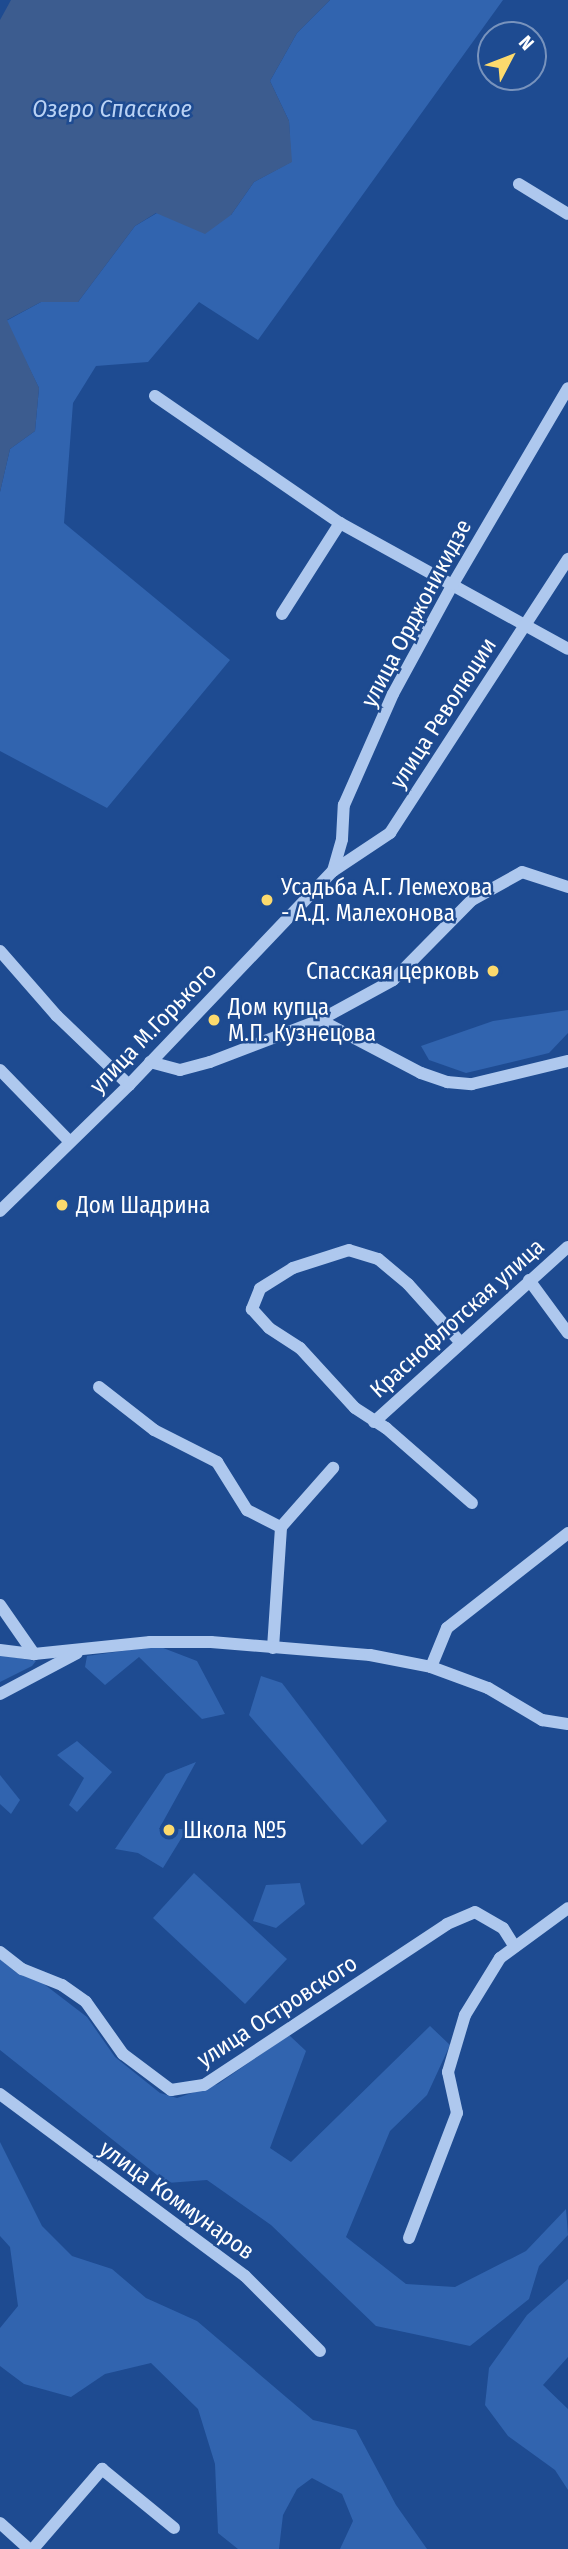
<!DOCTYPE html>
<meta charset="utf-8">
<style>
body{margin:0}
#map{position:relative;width:568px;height:2549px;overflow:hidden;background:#1e4b91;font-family:"Fira Sans Condensed",sans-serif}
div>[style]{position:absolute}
.green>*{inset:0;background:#3164af}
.water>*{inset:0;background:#3c5c8f}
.minor>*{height:12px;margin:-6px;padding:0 6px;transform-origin:6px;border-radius:6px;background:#aec8ee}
.dots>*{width:19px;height:19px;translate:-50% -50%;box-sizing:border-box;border:4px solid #1e4b91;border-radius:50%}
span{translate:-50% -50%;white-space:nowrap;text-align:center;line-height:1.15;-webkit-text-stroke:5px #1e4b91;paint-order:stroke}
.street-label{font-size:23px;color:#fff}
.poi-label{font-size:23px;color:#fff}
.left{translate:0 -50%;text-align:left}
.right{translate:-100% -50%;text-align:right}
.water-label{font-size:24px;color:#bad2f4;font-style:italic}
.north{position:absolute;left:477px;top:21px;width:70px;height:70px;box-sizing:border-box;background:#1e4b91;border:2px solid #7893bd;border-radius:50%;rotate:48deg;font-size:19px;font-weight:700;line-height:28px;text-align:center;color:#fff}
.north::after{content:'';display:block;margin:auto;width:24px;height:32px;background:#fcda6d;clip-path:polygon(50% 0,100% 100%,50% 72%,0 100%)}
</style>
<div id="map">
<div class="green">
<div style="clip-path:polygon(330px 0,503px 0,258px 340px,199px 302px,148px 362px,96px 366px,73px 403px,64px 523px,230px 660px,107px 808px,0 751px,0 492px,10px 449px,35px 431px,39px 388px,6px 321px,41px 302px,78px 302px,135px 226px,157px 213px,231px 215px,254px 182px,291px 162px,289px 121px,270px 81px,297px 33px)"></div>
<div style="clip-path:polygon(568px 1010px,568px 1033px,549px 1053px,466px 1073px,429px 1060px,421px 1046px,493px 1021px)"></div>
<div style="clip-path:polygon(158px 1646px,197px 1661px,225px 1714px,202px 1719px,139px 1657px,105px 1685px,85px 1667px,87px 1656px)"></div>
<div style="clip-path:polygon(0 1655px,36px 1661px,32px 1666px,0 1682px)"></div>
<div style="clip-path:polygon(261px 1676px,282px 1683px,387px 1821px,362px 1845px,249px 1715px)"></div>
<div style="clip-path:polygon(77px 1741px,112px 1772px,77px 1812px,69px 1805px,84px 1778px,57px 1755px)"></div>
<div style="clip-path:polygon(196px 1762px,159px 1829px,187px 1829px,163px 1868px,138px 1853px,115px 1849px,166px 1774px)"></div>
<div style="clip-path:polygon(0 1775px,20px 1800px,11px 1814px,0 1804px)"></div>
<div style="clip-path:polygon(194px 1873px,287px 1959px,245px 2004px,153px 1918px)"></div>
<div style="clip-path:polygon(300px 1883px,305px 1904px,276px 1928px,253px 1921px,266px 1885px)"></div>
<div style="clip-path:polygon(0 1959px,18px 1974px,40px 1981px,87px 2017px,115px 2057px,160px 2093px,177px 2098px,218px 2084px,289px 2035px,306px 2051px,270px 2148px,291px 2162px,430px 2026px,450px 2045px,427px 2095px,390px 2131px,346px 2237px,406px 2284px,455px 2287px,526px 2251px,566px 2209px,568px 2235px,539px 2266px,529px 2299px,470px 2346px,376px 2326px,271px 2225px,207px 2180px,167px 2183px,0 2050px)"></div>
<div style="clip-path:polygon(0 2142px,42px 2226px,72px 2256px,112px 2269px,146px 2298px,197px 2321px,313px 2420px,356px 2430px,396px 2505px,427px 2549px,340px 2549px,353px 2521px,342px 2494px,312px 2478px,297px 2489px,283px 2515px,279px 2549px,238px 2549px,218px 2533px,215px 2464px,198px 2409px,151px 2363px,105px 2374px,71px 2397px,24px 2384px,0 2366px,0 2328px,18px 2306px,10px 2247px,0 2236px)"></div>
<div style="clip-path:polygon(568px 2279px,568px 2357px,543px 2385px,568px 2409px,568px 2490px,555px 2470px,508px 2436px,485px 2405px,489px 2368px,527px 2315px)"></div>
</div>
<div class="water">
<div style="clip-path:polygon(11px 0,330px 0,297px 33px,270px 81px,289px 121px,292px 162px,254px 182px,231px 215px,205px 234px,156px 213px,135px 226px,78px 302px,41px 302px,7px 320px,39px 388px,35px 431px,10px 449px,0 492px,0 20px)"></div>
</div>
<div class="minor">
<div style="left:519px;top:184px;width:57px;rotate:31.5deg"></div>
<div style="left:155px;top:396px;width:224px;rotate:34.5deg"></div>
<div style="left:340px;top:523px;width:260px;rotate:28.9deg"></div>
<div style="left:282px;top:614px;width:108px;rotate:-57.5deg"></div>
<div style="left:333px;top:871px;width:33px;rotate:-74deg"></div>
<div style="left:342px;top:839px;width:34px;rotate:-87deg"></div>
<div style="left:344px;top:805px;width:121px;rotate:-66.2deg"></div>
<div style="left:393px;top:694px;width:125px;rotate:-61.4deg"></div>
<div style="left:453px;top:584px;width:227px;rotate:-59.6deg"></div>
<div style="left:0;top:951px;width:86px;rotate:48.8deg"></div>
<div style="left:57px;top:1016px;width:100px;rotate:43.8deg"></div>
<div style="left:320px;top:1020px;width:114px;rotate:27.7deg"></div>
<div style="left:421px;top:1073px;width:28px;rotate:19deg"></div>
<div style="left:447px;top:1082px;width:25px;rotate:5deg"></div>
<div style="left:472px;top:1084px;width:99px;rotate:-13.5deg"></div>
<div style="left:150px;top:1062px;width:31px;rotate:15deg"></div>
<div style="left:180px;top:1070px;width:31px;rotate:-15deg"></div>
<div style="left:210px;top:1062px;width:118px;rotate:-20.9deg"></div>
<div style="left:320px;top:1020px;width:83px;rotate:-28.7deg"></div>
<div style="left:393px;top:980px;width:112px;rotate:-45.4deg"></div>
<div style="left:472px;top:900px;width:57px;rotate:-29.2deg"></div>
<div style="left:522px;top:872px;width:48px;rotate:18.1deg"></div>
<div style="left:0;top:1070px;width:100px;rotate:45.8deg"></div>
<div style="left:0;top:1211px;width:180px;rotate:-44.3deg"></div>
<div style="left:129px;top:1085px;width:296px;rotate:-46.4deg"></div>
<div style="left:333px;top:871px;width:69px;rotate:-33.7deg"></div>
<div style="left:390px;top:833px;width:327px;rotate:-57deg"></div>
<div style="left:529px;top:1280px;width:66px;rotate:53.7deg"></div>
<div style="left:461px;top:1343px;width:79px;rotate:-131.9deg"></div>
<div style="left:408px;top:1284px;width:39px;rotate:-140deg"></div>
<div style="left:378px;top:1259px;width:30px;rotate:-163deg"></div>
<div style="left:349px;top:1250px;width:59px;rotate:162.2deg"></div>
<div style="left:293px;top:1268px;width:39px;rotate:148deg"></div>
<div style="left:260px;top:1289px;width:22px;rotate:112deg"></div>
<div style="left:252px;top:1309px;width:25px;rotate:48deg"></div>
<div style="left:269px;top:1328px;width:37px;rotate:33deg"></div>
<div style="left:300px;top:1348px;width:81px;rotate:47.5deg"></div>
<div style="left:355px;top:1408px;width:37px;rotate:33deg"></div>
<div style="left:386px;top:1428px;width:114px;rotate:41.1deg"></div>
<div style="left:99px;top:1387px;width:70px;rotate:38deg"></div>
<div style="left:154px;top:1430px;width:71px;rotate:26.9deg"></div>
<div style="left:217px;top:1462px;width:57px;rotate:58deg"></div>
<div style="left:247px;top:1510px;width:38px;rotate:27deg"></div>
<div style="left:374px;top:1422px;width:261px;rotate:-42.1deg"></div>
<div style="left:0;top:1605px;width:60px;rotate:55.2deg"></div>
<div style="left:273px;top:1648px;width:121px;rotate:-86.2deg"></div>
<div style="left:281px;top:1527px;width:79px;rotate:-48.6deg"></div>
<div style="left:0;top:1650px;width:34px;rotate:7deg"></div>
<div style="left:34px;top:1654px;width:117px;rotate:-5.9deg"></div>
<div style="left:150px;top:1642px;width:61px"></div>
<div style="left:211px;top:1642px;width:160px;rotate:4.7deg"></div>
<div style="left:370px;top:1655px;width:62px;rotate:11.1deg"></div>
<div style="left:431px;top:1667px;width:61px;rotate:20.2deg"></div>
<div style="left:488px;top:1688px;width:63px;rotate:30.7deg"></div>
<div style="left:542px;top:1720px;width:26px;rotate:9deg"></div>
<div style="left:431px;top:1667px;width:42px;rotate:-67.7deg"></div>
<div style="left:447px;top:1628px;width:154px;rotate:-38.1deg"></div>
<div style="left:0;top:1694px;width:87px;rotate:-28deg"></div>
<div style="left:0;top:1952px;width:28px;rotate:38deg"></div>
<div style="left:22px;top:1969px;width:43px;rotate:21.8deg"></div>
<div style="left:62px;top:1985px;width:29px;rotate:35deg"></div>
<div style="left:86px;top:2002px;width:64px;rotate:54.6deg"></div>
<div style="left:123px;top:2054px;width:60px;rotate:36.9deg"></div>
<div style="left:171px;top:2090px;width:33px;rotate:-9deg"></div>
<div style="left:204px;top:2085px;width:291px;rotate:-33.5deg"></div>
<div style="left:447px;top:1924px;width:30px;rotate:-23deg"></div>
<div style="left:475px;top:1912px;width:32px;rotate:30deg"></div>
<div style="left:503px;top:1928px;width:22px;rotate:58deg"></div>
<div style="left:0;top:2094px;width:305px;rotate:36.6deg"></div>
<div style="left:245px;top:2276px;width:106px;rotate:45deg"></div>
<div style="left:409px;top:2238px;width:134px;rotate:-69deg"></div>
<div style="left:457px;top:2113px;width:42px;rotate:-102.4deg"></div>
<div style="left:448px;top:2072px;width:59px;rotate:-73.4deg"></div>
<div style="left:465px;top:2015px;width:67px;rotate:-58.4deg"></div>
<div style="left:500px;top:1958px;width:84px;rotate:-36.3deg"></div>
<div style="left:0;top:2523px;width:39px;rotate:42deg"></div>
<div style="left:33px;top:2549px;width:106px;rotate:-49.2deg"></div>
<div style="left:102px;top:2469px;width:93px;rotate:39.3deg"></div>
</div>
<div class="dots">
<div style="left:267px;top:900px;background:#fcda6d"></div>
<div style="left:493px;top:971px;background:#fcda6d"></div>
<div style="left:214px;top:1020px;background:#fcda6d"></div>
<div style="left:62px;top:1205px;background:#fcda6d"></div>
<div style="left:169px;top:1830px;background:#fcda6d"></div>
</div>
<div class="street-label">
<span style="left:416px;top:613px;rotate:-62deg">улица Орджоникидзе</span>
<span style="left:443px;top:713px;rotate:-57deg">улица Революции</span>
<span style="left:153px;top:1028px;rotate:-46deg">улица М.Горького</span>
<span style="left:457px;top:1318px;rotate:-42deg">Краснофлотская улица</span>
<span style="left:277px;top:2011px;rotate:-33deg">улица Островского</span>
<span style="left:177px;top:2200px;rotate:36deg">улица Коммунаров</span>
</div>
<div class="poi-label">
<span class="left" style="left:281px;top:900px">Усадьба А.Г. Лемехова<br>- А.Д. Малехонова</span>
<span class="right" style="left:479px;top:971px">Спасская церковь</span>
<span class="left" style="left:228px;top:1020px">Дом купца<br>М.П. Кузнецова</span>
<span class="left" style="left:76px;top:1205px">Дом Шадрина</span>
<span class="left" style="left:183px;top:1830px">Школа №5</span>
</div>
<div class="water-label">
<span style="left:112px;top:110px">Озеро Спасское</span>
</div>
<div class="north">N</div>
</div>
